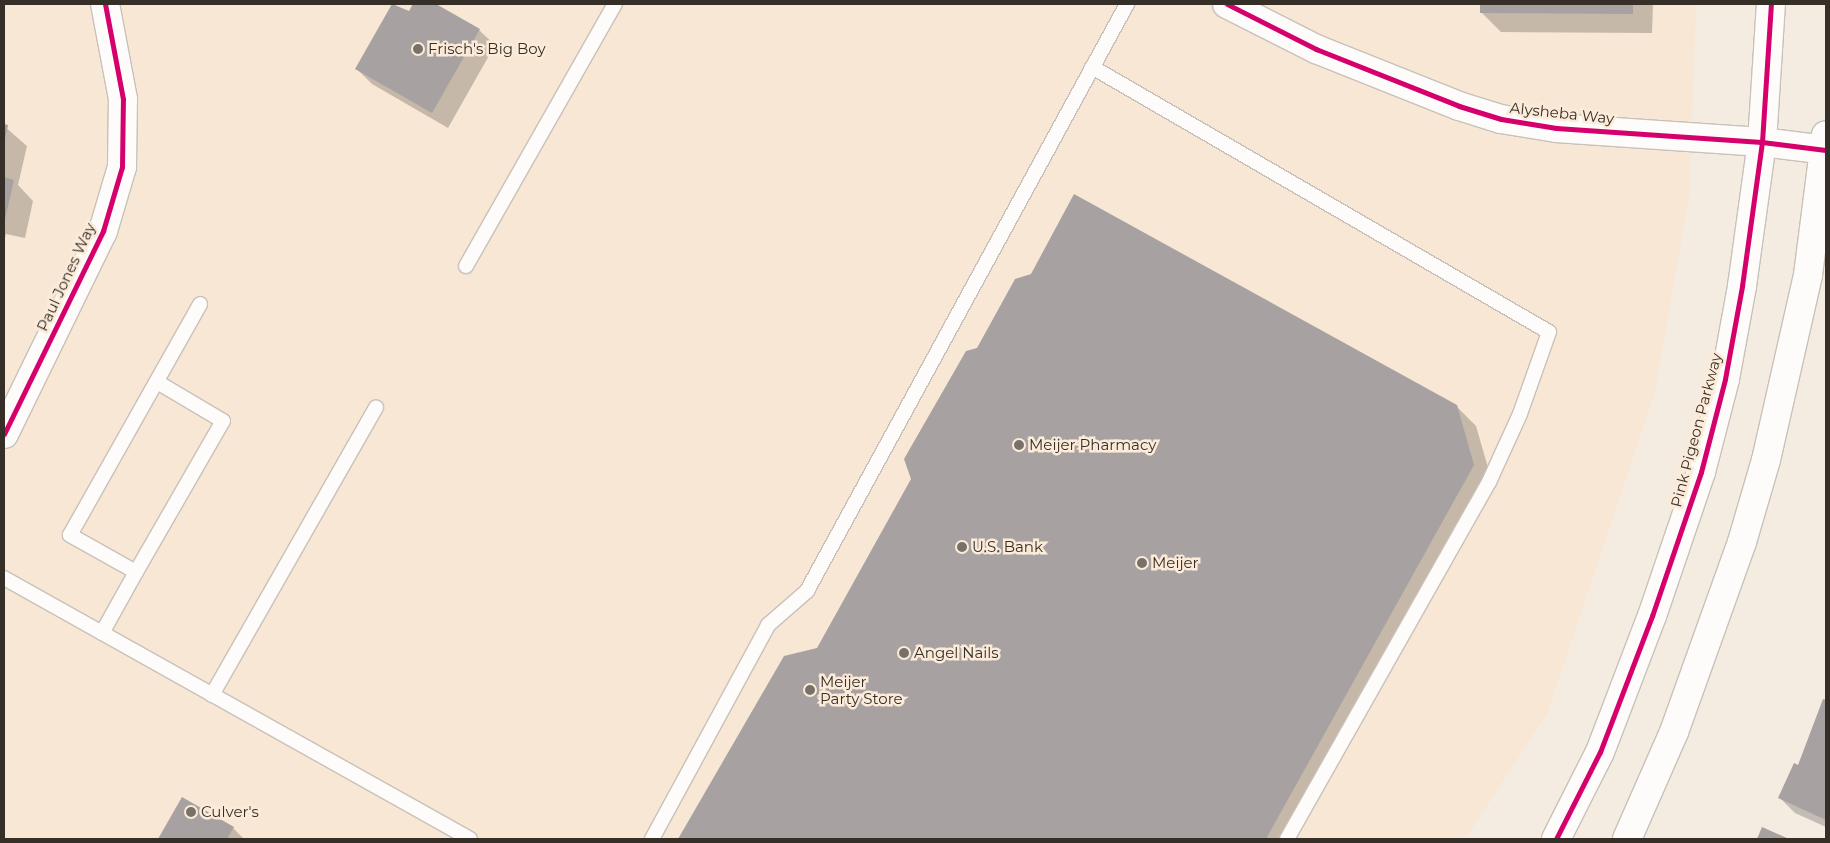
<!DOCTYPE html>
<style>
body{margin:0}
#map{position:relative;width:1830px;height:843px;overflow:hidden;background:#f4ebe1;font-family:Montserrat,sans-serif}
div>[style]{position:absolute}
.built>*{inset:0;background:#f7e7d4}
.shadow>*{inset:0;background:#0003}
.building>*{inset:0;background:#a7a2a1}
.roads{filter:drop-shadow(1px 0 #c8c1b9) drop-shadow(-1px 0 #c8c1b9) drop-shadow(0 1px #c8c1b9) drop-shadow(0 -1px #c8c1b9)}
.service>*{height:14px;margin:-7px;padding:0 7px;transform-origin:7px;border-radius:7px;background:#fdfcfa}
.minor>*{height:28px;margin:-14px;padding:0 14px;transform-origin:14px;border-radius:14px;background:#fdfcfa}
.cycleway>*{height:5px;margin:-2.5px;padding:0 2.5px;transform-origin:2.5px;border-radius:2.5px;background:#d6006c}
.dots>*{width:14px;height:14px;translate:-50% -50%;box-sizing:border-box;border:2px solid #fcebd9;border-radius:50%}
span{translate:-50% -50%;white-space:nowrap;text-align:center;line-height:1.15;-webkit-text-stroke:5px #fcebd9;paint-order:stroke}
.poi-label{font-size:15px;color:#362f28}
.left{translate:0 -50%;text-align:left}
.street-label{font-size:15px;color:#362f28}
.frame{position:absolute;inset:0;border:5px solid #362f28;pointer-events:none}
</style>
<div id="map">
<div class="built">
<div style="clip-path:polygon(4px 4px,1696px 4px,1689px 198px,1654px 395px,1547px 714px,1465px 839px,4px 839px)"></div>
</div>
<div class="shadow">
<div style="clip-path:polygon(393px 4px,409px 13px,414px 4px,433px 4px,479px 30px,495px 45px,448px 128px,372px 84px,357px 69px)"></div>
<div style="clip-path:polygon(1481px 4px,1653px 4px,1652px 33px,1501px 32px,1481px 12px)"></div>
<div style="clip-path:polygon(4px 126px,27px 146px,18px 185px,33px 201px,25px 238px,6px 234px,4px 241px)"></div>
<div style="clip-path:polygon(1456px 406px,1476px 426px,1493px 485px,1296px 839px,680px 839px,784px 657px,818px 649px)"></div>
<div style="clip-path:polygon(1824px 701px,1826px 702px,1826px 827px,1795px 813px,1779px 797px,1798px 767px)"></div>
<div style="clip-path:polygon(183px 799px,233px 828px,244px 839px,160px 839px)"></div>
</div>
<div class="building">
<div style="clip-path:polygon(392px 4px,409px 11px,413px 4px,436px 4px,480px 29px,432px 113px,355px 69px)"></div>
<div style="clip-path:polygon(1480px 4px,1633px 4px,1633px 14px,1480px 13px)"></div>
<div style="clip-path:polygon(4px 124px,8px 125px,5px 139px,4px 139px)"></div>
<div style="clip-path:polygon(4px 177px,14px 180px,5px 219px,4px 219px)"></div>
<div style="clip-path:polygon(1074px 194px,1457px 405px,1474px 465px,1266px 839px,678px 839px,784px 656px,817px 648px,911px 479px,904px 459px,966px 351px,977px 348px,1015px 279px,1031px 274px)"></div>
<div style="clip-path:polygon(1823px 699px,1826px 700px,1826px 820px,1778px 798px,1794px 763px,1798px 765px)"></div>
<div style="clip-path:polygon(182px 797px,234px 827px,227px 839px,158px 839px)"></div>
<div style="clip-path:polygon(1762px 827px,1789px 839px,1757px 839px)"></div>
</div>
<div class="roads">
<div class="service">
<div style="left:1092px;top:67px;width:528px;rotate:30.11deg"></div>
<div style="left:1549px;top:332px;width:87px;rotate:109.5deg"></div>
<div style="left:1520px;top:414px;width:75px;rotate:114.5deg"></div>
<div style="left:1489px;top:482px;width:410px;rotate:119.5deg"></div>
<div style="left:466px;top:266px;width:301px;rotate:-60.4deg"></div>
<div style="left:136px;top:572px;width:174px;rotate:-60.1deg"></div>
<div style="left:223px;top:421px;width:77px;rotate:-149.4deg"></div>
<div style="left:4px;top:578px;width:534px;rotate:29.25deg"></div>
<div style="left:102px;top:633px;width:70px;rotate:-60.9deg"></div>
<div style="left:136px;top:572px;width:76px;rotate:-150.7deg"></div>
<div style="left:70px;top:535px;width:265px;rotate:-60.6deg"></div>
<div style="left:212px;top:695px;width:331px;rotate:-60.3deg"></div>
<div style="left:652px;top:839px;width:243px;rotate:-61.5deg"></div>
<div style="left:768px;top:625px;width:52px;rotate:-41.1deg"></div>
<div style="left:807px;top:591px;width:669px;rotate:-61.4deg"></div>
</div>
<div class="minor">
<div style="left:1227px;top:4px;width:100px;rotate:26.8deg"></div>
<div style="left:1316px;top:49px;width:154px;rotate:21.7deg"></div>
<div style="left:1459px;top:106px;width:44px;rotate:17.2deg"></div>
<div style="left:1501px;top:119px;width:56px;rotate:9.3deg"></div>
<div style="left:1556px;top:128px;width:206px;rotate:3.9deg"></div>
<div style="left:1762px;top:142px;width:64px;rotate:7.1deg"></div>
<div style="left:4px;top:434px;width:226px;rotate:-64deg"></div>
<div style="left:103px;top:231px;width:67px;rotate:-73.5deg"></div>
<div style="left:122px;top:167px;width:68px;rotate:-89.2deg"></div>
<div style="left:123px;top:99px;width:97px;rotate:-100.7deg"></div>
<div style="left:1556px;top:839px;width:97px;rotate:-63.2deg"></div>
<div style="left:1600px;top:752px;width:146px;rotate:-69.1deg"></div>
<div style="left:1652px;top:616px;width:152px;rotate:-71.2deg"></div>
<div style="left:1701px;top:472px;width:96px;rotate:-75.5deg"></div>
<div style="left:1725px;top:379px;width:95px;rotate:-79.6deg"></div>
<div style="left:1742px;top:286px;width:145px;rotate:-82.1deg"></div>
<div style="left:1762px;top:142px;width:138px;rotate:-86.3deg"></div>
<div style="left:1627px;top:839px;width:117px;rotate:-66.3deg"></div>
<div style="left:1674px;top:732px;width:202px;rotate:-70.3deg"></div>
<div style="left:1742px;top:542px;width:85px;rotate:-73.7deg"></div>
<div style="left:1766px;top:460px;width:190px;rotate:-77.2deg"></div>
<div style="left:1808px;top:275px;width:141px;rotate:-82.7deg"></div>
</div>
</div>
<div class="cycleway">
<div style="left:1227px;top:4px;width:100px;rotate:26.8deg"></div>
<div style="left:1316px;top:49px;width:154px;rotate:21.7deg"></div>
<div style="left:1459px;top:106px;width:44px;rotate:17.2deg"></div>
<div style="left:1501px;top:119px;width:56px;rotate:9.3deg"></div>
<div style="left:1556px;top:128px;width:206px;rotate:3.9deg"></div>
<div style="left:1762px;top:142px;width:64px;rotate:7.1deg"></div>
<div style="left:4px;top:434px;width:226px;rotate:-64deg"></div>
<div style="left:103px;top:231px;width:67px;rotate:-73.5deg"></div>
<div style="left:122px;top:167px;width:68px;rotate:-89.2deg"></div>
<div style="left:123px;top:99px;width:97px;rotate:-100.7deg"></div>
<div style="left:1556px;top:839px;width:97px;rotate:-63.2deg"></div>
<div style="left:1600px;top:752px;width:146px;rotate:-69.1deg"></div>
<div style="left:1652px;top:616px;width:152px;rotate:-71.2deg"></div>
<div style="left:1701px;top:472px;width:96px;rotate:-75.5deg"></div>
<div style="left:1725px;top:379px;width:95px;rotate:-79.6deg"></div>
<div style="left:1742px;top:286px;width:145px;rotate:-82.1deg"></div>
<div style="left:1762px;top:142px;width:138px;rotate:-86.3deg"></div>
</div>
<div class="dots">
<div style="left:418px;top:49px;background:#787169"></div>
<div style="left:1019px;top:445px;background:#787169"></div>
<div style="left:962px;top:547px;background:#787169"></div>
<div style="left:1142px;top:563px;background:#787169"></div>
<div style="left:904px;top:653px;background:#787169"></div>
<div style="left:810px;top:690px;background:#787169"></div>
<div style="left:191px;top:812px;background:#787169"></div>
</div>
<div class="poi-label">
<span class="left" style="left:428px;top:49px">Frisch's Big Boy</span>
<span class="left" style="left:1029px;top:445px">Meijer Pharmacy</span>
<span class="left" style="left:972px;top:547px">U.S. Bank</span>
<span class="left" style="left:1152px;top:563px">Meijer</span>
<span class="left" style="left:914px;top:653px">Angel Nails</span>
<span class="left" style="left:820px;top:690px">Meijer<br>Party Store</span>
<span class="left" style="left:201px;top:812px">Culver's</span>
</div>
<div class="street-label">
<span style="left:1562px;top:113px;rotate:6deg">Alysheba Way</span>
<span style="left:66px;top:277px;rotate:-65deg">Paul Jones Way</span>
<span style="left:1696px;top:430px;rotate:-75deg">Pink Pigeon Parkway</span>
</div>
<div class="frame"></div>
</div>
